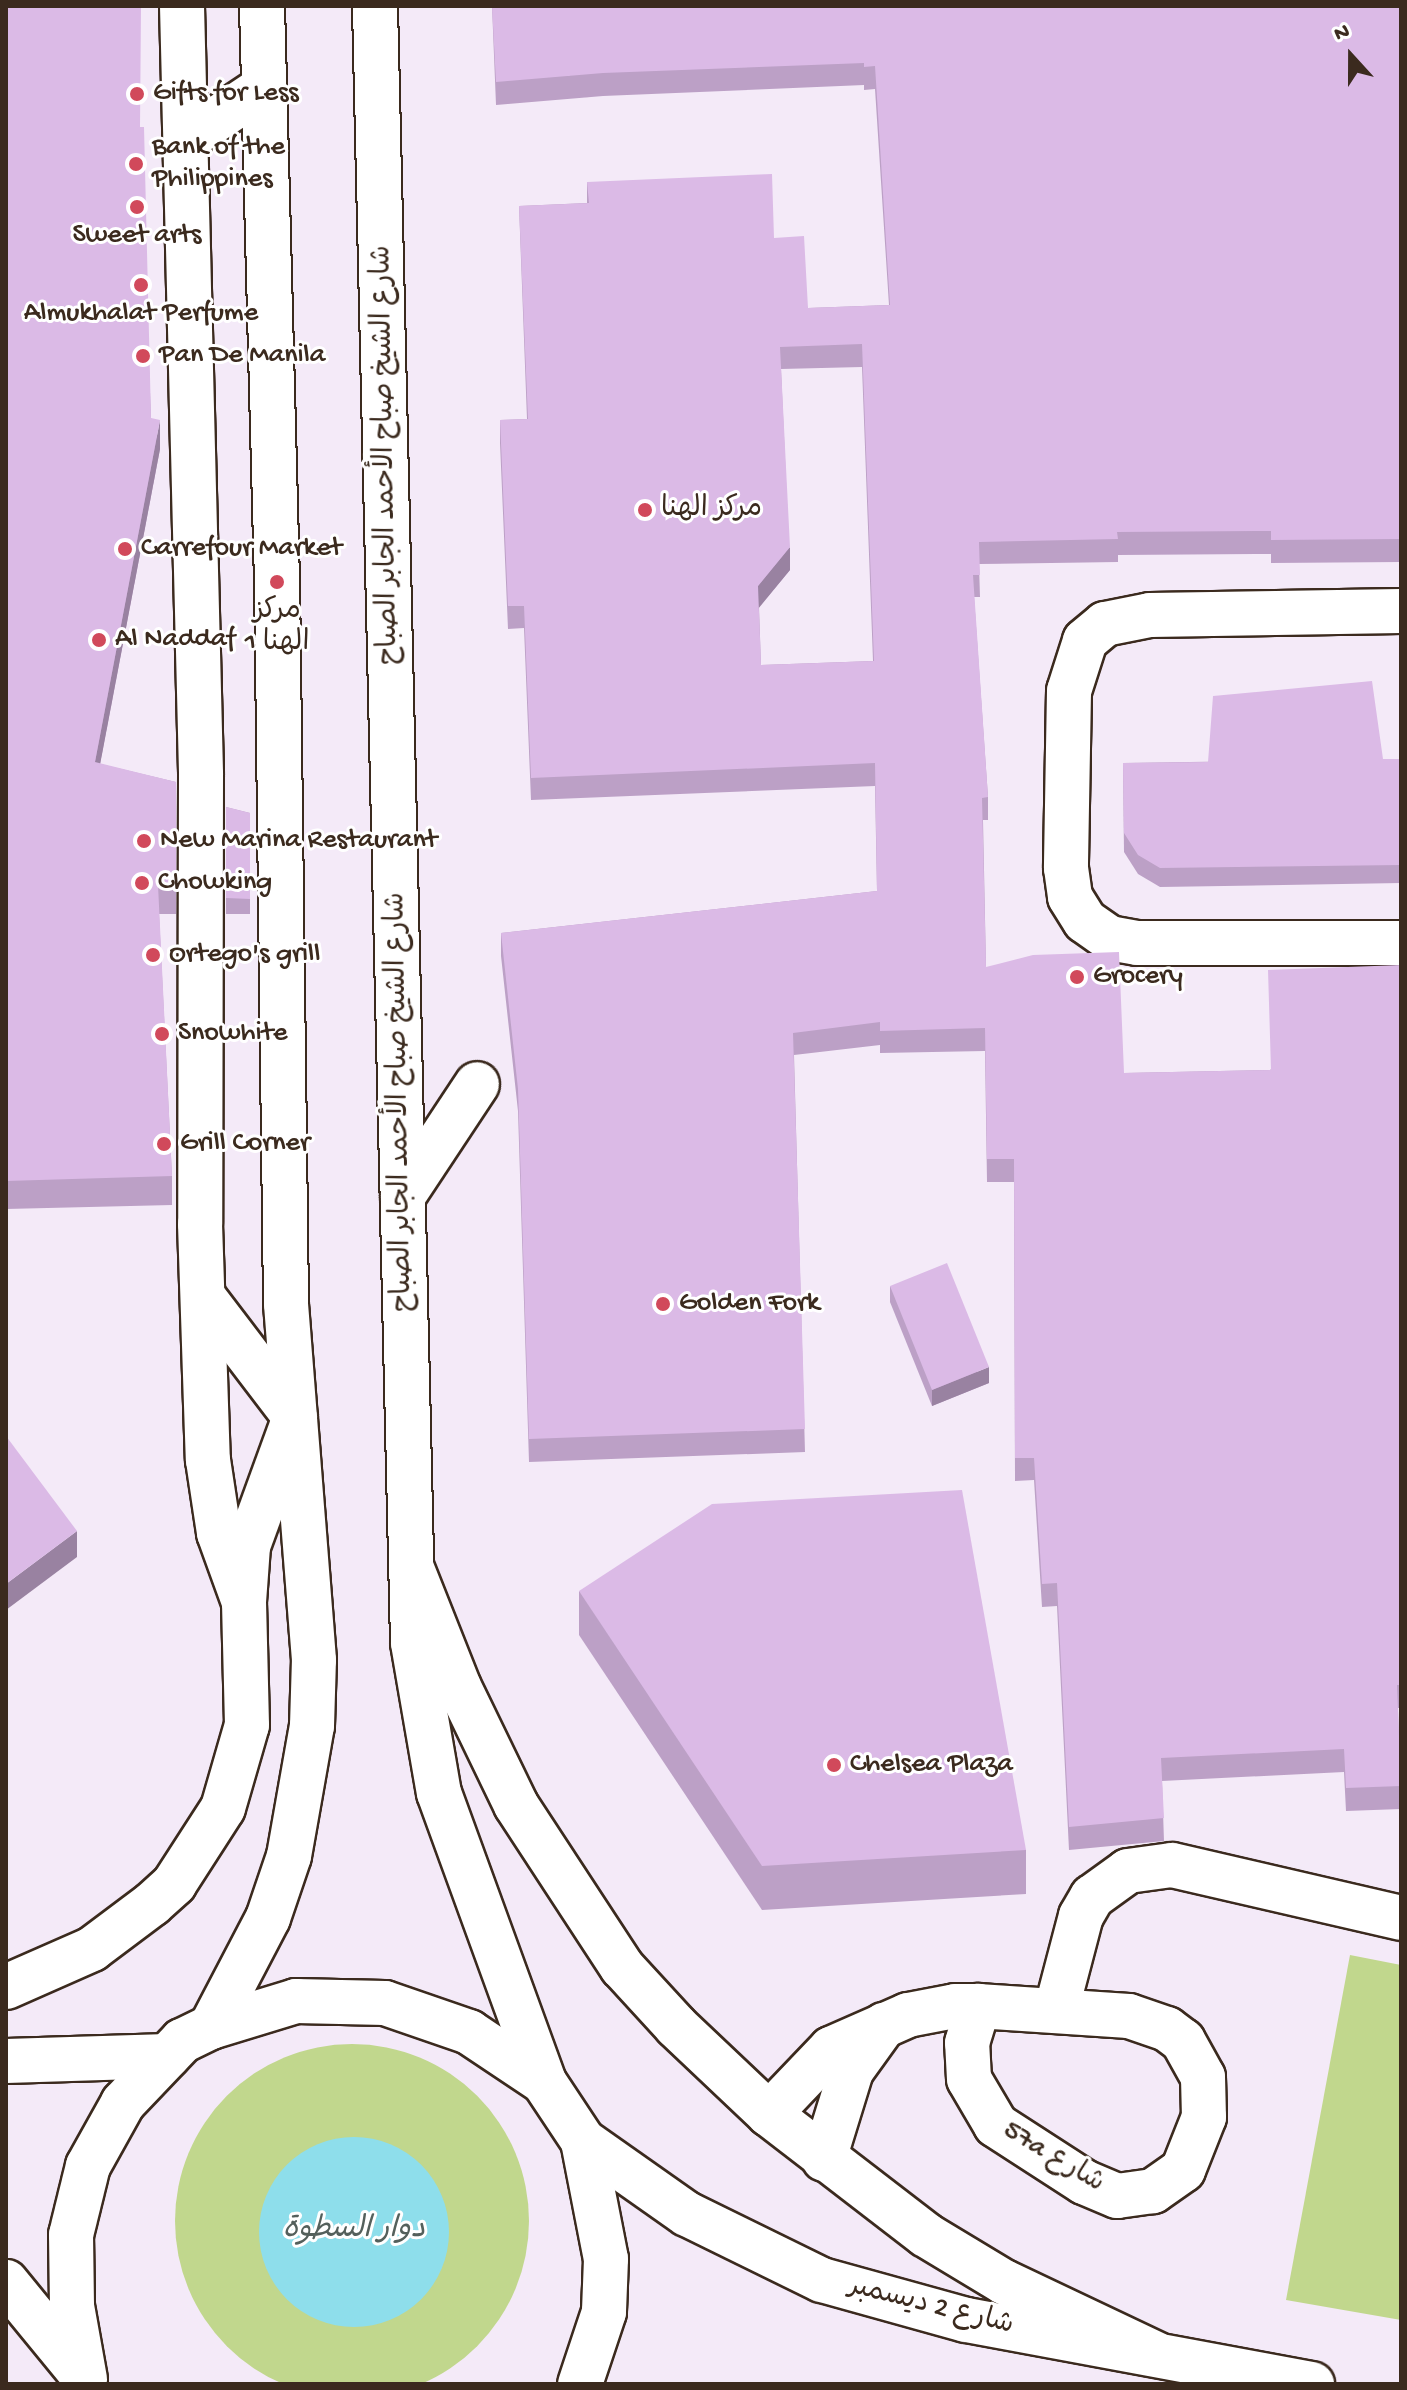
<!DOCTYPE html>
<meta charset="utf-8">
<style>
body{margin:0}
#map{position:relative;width:1407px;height:2390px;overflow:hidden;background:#f4eaf8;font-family:"Gochi Hand","Playpen Sans Arabic",sans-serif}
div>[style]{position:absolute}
.green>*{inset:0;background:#c1d78d}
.round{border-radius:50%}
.water>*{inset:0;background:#8edeeb}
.roads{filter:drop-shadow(2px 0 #3b2a1e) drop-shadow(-2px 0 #3b2a1e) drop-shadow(0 2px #3b2a1e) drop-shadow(0 -2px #3b2a1e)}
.street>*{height:44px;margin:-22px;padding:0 22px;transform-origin:22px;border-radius:22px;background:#fff}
.secondary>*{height:44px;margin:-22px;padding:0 22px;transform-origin:22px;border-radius:22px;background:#fff}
.primary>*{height:44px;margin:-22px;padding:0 22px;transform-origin:22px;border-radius:22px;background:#fff}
.wall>*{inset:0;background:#bca0c6}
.shaded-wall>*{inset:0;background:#9982a1}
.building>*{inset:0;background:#dbbae6}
.dots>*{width:22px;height:22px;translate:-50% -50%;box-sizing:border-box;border:4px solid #fff;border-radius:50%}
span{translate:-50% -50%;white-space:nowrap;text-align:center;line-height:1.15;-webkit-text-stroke:6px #fff;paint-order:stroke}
.poi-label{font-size:28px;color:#3b2a1e}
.left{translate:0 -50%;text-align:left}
.street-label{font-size:28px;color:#3b2a1e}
.water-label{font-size:30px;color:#54605c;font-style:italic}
.frame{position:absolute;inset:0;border:8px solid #3b2a1e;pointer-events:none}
.north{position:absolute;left:1311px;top:16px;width:80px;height:80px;-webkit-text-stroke:6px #fff;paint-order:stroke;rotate:339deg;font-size:22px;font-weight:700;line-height:32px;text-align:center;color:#3b2a1e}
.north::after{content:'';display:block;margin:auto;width:28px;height:36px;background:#3b2a1e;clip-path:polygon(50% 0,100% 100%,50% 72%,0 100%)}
</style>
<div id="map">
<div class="green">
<div style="clip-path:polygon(1350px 1955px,1401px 1965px,1401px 2320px,1286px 2300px)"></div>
<div class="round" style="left:175px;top:2044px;width:354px;height:354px"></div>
</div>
<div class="water">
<div class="round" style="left:259px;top:2137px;width:190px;height:190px"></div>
</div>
<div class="roads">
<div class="street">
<div style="left:182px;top:6px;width:769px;rotate:88.58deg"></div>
<div style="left:201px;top:775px;width:449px;rotate:90.1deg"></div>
<div style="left:200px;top:1224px;width:236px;rotate:88.1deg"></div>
<div style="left:208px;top:1460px;width:74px;rotate:81.4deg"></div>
<div style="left:219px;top:1533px;width:73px;rotate:70.1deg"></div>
<div style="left:1401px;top:611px;width:251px;rotate:179.1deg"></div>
<div style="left:1150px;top:615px;width:46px;rotate:168.7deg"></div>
<div style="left:1105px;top:624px;width:26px;rotate:140deg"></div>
<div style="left:1085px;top:641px;width:52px;rotate:107.7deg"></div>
<div style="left:1069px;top:691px;width:177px;rotate:91deg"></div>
<div style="left:1066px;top:868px;width:29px;rotate:82deg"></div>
<div style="left:1070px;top:897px;width:28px;rotate:58deg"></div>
<div style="left:1085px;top:921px;width:29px;rotate:35deg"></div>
<div style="left:1109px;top:938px;width:28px;rotate:10deg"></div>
<div style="left:1137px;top:943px;width:264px"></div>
<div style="left:1056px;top:2011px;width:98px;rotate:-75.3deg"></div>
<div style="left:1081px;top:1916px;width:22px;rotate:-60deg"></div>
<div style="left:1092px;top:1897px;width:44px;rotate:-35.8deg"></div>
<div style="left:1128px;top:1871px;width:44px;rotate:-7.8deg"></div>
<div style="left:1172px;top:1865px;width:235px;rotate:13deg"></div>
<div style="left:769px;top:2114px;width:90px;rotate:-46.4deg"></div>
<div style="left:831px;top:2049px;width:84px;rotate:-23.8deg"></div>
<div style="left:908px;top:2015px;width:48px;rotate:-10.8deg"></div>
<div style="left:955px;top:2006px;width:23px"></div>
<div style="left:978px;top:2006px;width:151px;rotate:3.8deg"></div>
<div style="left:1129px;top:2016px;width:40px;rotate:18.9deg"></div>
<div style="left:1167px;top:2029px;width:20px;rotate:37deg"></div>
<div style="left:1183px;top:2041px;width:41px;rotate:60.9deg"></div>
<div style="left:1203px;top:2077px;width:40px;rotate:88.6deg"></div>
<div style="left:1204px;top:2117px;width:57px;rotate:111.6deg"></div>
<div style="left:1183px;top:2170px;width:37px;rotate:145deg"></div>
<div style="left:1153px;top:2191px;width:36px;rotate:172deg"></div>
<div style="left:1117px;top:2196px;width:36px;rotate:-157deg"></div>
<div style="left:1084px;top:2182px;width:105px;rotate:-147.1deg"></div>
<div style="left:996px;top:2125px;width:53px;rotate:-120.4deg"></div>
<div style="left:969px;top:2079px;width:36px;rotate:-93deg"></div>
<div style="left:967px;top:2043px;width:39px;rotate:-73deg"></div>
<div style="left:824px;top:2159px;width:92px;rotate:-72.9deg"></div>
<div style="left:851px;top:2071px;width:57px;rotate:-54.3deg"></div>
</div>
<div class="secondary">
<div style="left:375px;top:6px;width:1637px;rotate:88.67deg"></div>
<div style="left:413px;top:1643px;width:152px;rotate:80.2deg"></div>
<div style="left:439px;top:1793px;width:307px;rotate:70deg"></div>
<div style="left:188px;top:138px;width:90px;rotate:-33.7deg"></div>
<div style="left:403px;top:1196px;width:134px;rotate:-56.5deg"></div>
<div style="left:205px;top:1299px;width:148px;rotate:52.7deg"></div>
<div style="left:211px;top:2027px;width:123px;rotate:-62.4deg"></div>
<div style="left:268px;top:1918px;width:65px;rotate:-71.3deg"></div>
<div style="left:289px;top:1856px;width:132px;rotate:-80deg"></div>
<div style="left:312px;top:1726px;width:66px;rotate:-88.3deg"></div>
<div style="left:314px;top:1660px;width:357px;rotate:-94.5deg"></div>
<div style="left:286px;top:1304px;width:722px;rotate:-90.71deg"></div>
<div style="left:277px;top:582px;width:576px;rotate:-91.49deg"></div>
</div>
<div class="primary">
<div style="left:411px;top:1566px;width:130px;rotate:68.4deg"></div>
<div style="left:459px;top:1687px;width:131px;rotate:64.2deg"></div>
<div style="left:516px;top:1805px;width:194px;rotate:56.8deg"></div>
<div style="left:622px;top:1967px;width:80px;rotate:47.5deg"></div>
<div style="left:676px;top:2026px;width:128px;rotate:43.4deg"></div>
<div style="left:769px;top:2114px;width:198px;rotate:37.6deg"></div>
<div style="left:926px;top:2235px;width:91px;rotate:31.1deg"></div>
<div style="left:1004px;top:2282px;width:168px;rotate:25.3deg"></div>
<div style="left:6px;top:1987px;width:94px;rotate:-23.8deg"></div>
<div style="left:92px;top:1949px;width:75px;rotate:-36.9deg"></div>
<div style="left:152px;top:1904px;width:30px;rotate:-42deg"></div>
<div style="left:174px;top:1884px;width:90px;rotate:-57.2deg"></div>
<div style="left:223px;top:1808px;width:86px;rotate:-73.9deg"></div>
<div style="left:247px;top:1725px;width:123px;rotate:-91.4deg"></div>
<div style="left:244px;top:1602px;width:56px;rotate:-85.9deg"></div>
<div style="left:248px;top:1546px;width:137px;rotate:-70deg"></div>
<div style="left:6px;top:2061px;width:162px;rotate:-1.8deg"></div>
<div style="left:583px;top:2141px;width:127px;rotate:35.1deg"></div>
<div style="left:687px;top:2214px;width:150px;rotate:26.1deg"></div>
<div style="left:822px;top:2280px;width:149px;rotate:15.5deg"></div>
<div style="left:966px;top:2320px;width:352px;rotate:10.5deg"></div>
<div style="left:6px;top:2282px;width:122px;rotate:50.7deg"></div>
<div style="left:85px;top:2379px;width:74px;rotate:-100.1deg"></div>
<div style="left:72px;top:2306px;width:71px;rotate:-90.8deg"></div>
<div style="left:71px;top:2235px;width:71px;rotate:-76.2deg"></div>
<div style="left:88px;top:2166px;width:72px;rotate:-60.9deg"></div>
<div style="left:123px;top:2103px;width:86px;rotate:-46.4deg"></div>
<div style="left:182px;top:2041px;width:32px;rotate:-26deg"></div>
<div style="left:211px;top:2027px;width:89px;rotate:-17deg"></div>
<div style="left:296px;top:2001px;width:89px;rotate:1.3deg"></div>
<div style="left:385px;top:2003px;width:89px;rotate:19deg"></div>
<div style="left:469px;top:2032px;width:90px;rotate:33.7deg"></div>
<div style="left:544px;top:2082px;width:71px;rotate:56.5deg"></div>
<div style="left:583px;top:2141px;width:120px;rotate:79deg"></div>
<div style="left:606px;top:2259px;width:53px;rotate:92.2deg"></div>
<div style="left:604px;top:2312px;width:76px;rotate:108.4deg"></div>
</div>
</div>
<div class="wall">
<div style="clip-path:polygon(6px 6px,140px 127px,151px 418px,160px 449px,100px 764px,176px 782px,176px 914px,159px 914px,172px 1176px,172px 1205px,6px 1209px)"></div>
<div style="clip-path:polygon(evenodd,492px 6px,1401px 6px,1401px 562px,1271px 563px,1271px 554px,1118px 555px,1118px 562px,979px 564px,980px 597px,974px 597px,988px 797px,988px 820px,983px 820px,986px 967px,1124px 1073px,1270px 1070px,1401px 965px,1401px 1708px,1398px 1708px,1401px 1809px,1346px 1811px,1344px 1772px,1162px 1781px,1164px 1841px,1069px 1850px,1057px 1606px,1042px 1607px,1034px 1480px,1015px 1481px,1014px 1182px,987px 1182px,985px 1051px,880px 1053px,880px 1045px,794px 1055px,805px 1452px,529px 1462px,518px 1111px,501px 956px,501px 933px,877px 891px,875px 786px,531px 800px,524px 628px,508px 629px,500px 443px,500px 420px,527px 419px,519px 206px,587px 203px,587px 182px,774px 238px,808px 308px,889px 305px,875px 89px,864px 90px,864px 85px,603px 96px,496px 105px,492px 6px,862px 367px,873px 661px,761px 665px,759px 607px,790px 570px,781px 369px,862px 367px)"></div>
<div style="clip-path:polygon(1401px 759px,1401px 883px,1160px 887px,1138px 874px,1124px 852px,1123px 763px)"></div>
<div style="clip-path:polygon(226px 807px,250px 813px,250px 914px,226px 914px)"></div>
<div style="clip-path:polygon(890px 1286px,989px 1383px,932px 1406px,890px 1302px)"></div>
<div style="clip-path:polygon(579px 1591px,1026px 1850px,1026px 1894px,762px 1910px,579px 1635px)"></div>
</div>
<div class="shaded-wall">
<div style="clip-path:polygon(160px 420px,160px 449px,95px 791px,95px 762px)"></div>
<div style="clip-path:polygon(790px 547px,790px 570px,758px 609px,758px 586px)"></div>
<div style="clip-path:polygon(989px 1367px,989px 1383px,932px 1406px,932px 1390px)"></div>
<div style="clip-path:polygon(77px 1531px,77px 1557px,6px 1610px,6px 1584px)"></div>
</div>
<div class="building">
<div style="clip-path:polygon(6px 6px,141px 6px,140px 127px,144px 127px,151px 418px,160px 420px,95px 762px,176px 782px,176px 885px,158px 885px,172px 1176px,6px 1181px)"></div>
<div style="clip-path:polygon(evenodd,492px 6px,1401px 6px,1401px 539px,1271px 540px,1271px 531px,1117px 532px,1118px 539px,979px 542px,980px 575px,973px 575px,988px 797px,982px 798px,986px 967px,1033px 955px,1119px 952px,1124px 1073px,1271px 1070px,1268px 970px,1401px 965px,1401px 1685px,1397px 1685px,1401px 1786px,1346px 1788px,1344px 1749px,1161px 1758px,1164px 1818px,1069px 1827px,1057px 1583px,1042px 1584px,1034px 1458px,1015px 1458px,1014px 1159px,987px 1159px,985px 1028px,880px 1031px,880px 1022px,793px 1033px,805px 1429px,529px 1439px,518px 1089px,501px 933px,877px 891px,875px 763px,531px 778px,524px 606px,508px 606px,500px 420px,528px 419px,519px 206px,589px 203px,587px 182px,772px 174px,774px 238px,804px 236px,808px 308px,890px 305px,875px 66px,864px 67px,864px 63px,603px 73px,496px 82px,492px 6px,862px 344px,874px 661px,761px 665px,758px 586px,790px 547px,780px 347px,862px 344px)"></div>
<div style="clip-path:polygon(1372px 681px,1383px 759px,1401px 759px,1401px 865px,1160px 868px,1138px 855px,1124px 833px,1123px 763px,1208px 762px,1213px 696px)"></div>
<div style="clip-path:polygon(226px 807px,250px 813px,250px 899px,226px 898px)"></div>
<div style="clip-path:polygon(947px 1263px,989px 1367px,932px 1390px,890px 1286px)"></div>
<div style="clip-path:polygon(6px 1436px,77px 1531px,6px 1584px)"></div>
<div style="clip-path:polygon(962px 1490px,1026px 1850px,762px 1866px,579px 1591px,712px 1504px)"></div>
</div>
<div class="dots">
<div style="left:137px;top:94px;background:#d1495b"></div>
<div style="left:136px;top:164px;background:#d1495b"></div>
<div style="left:137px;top:207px;background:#d1495b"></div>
<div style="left:141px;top:285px;background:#d1495b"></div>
<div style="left:143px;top:356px;background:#d1495b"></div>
<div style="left:645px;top:510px;background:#d1495b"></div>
<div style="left:125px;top:549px;background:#d1495b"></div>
<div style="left:277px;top:582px;background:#d1495b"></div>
<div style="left:99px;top:640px;background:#d1495b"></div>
<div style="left:144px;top:841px;background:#d1495b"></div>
<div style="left:142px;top:883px;background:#d1495b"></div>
<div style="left:153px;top:955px;background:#d1495b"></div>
<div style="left:1077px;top:977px;background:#d1495b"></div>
<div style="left:162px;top:1034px;background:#d1495b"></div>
<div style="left:164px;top:1144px;background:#d1495b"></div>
<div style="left:663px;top:1304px;background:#d1495b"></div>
<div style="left:834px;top:1765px;background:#d1495b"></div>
</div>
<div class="poi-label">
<span class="left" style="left:153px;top:94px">Gifts for Less</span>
<span class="left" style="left:152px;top:164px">Bank of the<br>Philippines</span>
<span style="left:137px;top:236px">Sweet arts</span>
<span style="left:141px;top:314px">Almukhalat Perfume</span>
<span class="left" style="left:159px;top:356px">Pan De Manila</span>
<span class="left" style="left:661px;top:510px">مركز الهنا</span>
<span class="left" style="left:141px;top:549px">Carrefour Market</span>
<span style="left:277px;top:628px">مركز<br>الهنا 1</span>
<span class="left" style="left:115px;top:640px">Al Naddaf</span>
<span class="left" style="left:160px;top:841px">New Marina Restaurant</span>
<span class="left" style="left:158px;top:883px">Chowking</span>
<span class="left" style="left:169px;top:955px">Ortego's grill</span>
<span class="left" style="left:1093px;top:977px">Grocery</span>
<span class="left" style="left:178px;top:1034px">Snowhite</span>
<span class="left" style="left:180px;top:1144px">Grill Corner</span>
<span class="left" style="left:679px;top:1304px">Golden Fork</span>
<span class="left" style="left:850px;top:1765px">Chelsea Plaza</span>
</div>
<div class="street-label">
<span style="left:387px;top:455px;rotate:-91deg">شارع الشيخ صباح الأحمد الجابر الصباح</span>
<span style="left:401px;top:1102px;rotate:-91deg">شارع الشيخ صباح الأحمد الجابر الصباح</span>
<span style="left:1053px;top:2158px;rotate:31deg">57a شارع</span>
<span style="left:931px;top:2307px;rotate:14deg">شارع 2 ديسمبر</span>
</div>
<div class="water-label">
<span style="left:354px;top:2231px">دوار السطوة</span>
</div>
<div class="frame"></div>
<div class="north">N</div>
</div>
